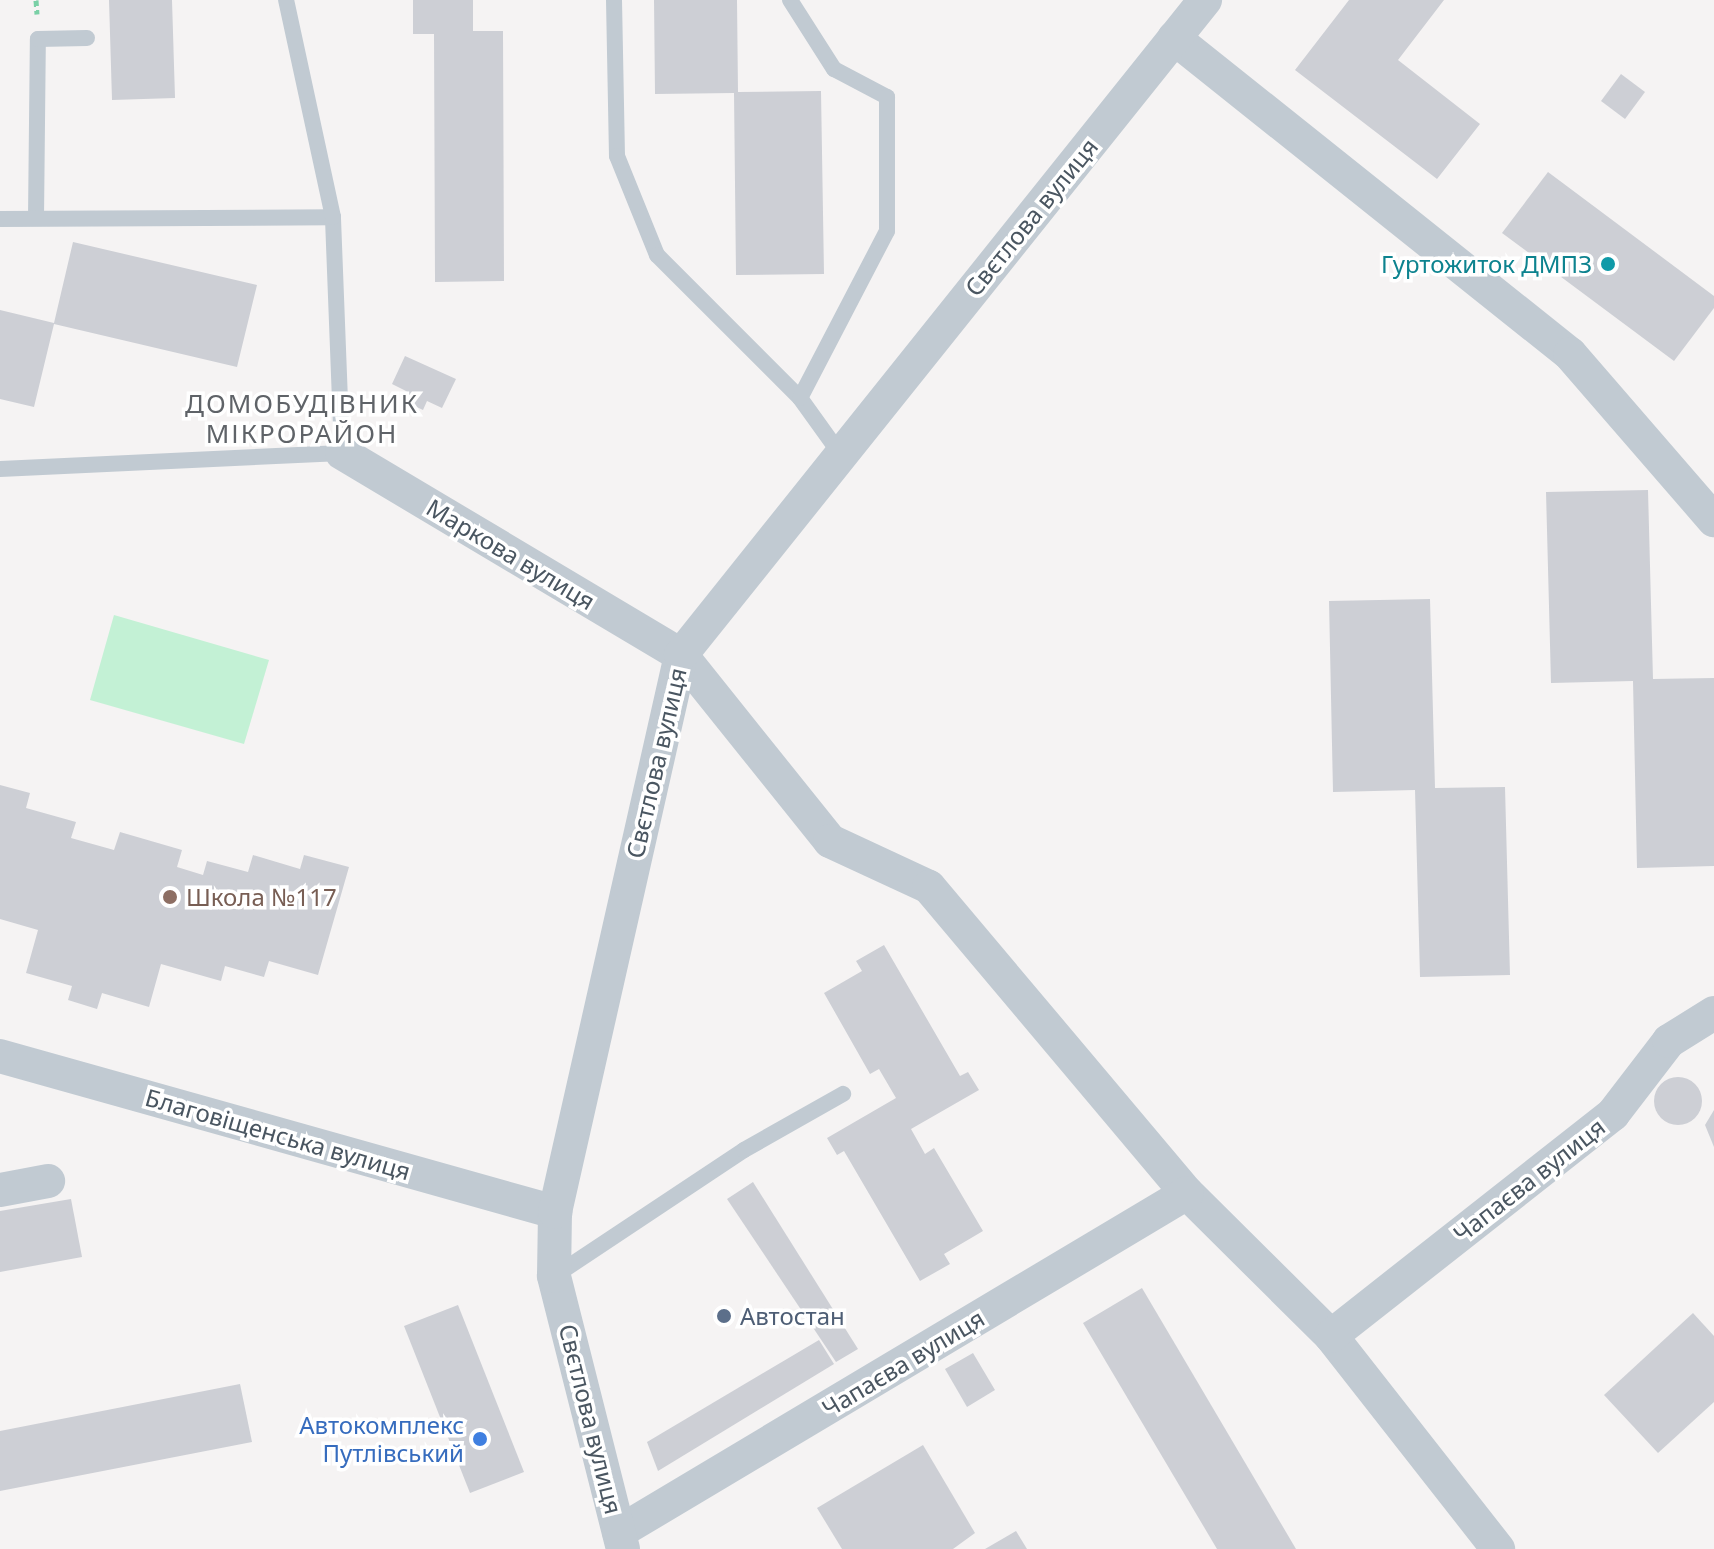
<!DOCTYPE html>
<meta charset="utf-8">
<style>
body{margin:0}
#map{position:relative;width:1714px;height:1549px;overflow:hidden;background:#f5f3f3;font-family:"Noto Sans",sans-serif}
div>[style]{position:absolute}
.green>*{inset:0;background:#c3f1d5}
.building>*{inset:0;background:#cdcfd5}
.round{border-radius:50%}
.path>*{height:5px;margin-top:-2.5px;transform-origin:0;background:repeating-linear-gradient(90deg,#7ad0a6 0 6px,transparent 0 10px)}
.lane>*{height:16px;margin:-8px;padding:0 8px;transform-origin:8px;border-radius:8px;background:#c1cad2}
.street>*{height:34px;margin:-17px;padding:0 17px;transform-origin:17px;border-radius:17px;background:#c1cad2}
.dots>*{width:22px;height:22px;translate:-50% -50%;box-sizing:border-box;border:4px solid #fff;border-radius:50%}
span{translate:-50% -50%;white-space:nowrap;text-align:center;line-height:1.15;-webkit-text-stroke:7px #fff;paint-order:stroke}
.street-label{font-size:24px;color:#4a5661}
.culture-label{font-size:24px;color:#0d838f}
.right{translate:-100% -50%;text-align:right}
.education-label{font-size:24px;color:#785e54}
.left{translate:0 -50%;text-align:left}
.service-label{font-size:24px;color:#4e5e75}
.shop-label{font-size:24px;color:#366cbe}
.neighbourhood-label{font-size:26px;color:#5f6368;letter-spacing:2px}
</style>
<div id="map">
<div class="green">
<div style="clip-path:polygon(114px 615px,269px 660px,244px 744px,90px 700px)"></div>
</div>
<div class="building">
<div style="clip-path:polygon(109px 0,172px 0,175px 98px,112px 100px)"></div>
<div style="clip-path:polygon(413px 0,473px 0,473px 31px,503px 31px,504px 281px,435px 282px,434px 34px,413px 34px)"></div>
<div style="clip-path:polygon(654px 0,737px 0,738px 92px,821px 91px,824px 274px,736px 275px,734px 93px,655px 94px)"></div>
<div style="clip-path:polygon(1349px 0,1444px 0,1398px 60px,1480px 124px,1437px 179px,1295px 70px)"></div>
<div style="clip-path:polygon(1621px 74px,1645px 92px,1625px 119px,1601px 101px)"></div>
<div style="clip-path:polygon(1548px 172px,1714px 296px,1714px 308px,1674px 361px,1502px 233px)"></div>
<div style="clip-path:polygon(73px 242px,257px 285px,237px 367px,54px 324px,34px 407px,0 399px,0 310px,54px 323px)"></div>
<div style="clip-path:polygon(405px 356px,456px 379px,442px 408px,427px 401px,423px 410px,402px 400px,406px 391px,392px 384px)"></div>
<div style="clip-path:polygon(1648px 490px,1653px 679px,1714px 678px,1714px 866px,1637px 868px,1633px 681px,1551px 683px,1546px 492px)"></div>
<div style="clip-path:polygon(1430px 599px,1435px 788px,1505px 787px,1510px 975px,1420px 977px,1415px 790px,1333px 792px,1329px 601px)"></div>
<div style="clip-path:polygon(0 785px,30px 793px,26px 808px,76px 822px,71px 838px,114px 850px,120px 832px,182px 850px,177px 867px,203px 875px,207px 861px,248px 872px,253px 855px,300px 869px,304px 855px,349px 867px,318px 975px,269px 961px,264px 977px,225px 966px,221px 981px,161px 964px,149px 1007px,102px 993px,97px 1009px,68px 1000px,72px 986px,26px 973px,38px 930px,0 919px)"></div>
<div style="clip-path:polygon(884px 945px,960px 1076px,968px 1072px,979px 1090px,911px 1129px,925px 1154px,934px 1148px,983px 1231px,944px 1254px,950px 1264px,920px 1281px,844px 1151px,837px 1155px,827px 1138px,896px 1098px,879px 1069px,870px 1074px,824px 993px,862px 971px,856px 961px)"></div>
<div class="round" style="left:1654px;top:1077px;width:48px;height:48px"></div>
<div style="clip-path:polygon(1714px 1110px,1714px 1147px,1705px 1125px)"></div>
<div style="clip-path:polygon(753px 1182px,858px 1349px,836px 1362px,727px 1199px)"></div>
<div style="clip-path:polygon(71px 1199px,82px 1257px,0 1272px,0 1211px)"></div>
<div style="clip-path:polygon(1142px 1288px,1296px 1549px,1217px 1549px,1083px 1323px)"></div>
<div style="clip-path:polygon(458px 1305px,524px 1472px,470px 1493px,404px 1326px)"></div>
<div style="clip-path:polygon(1693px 1313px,1714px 1336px,1714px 1402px,1658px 1453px,1604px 1395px)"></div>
<div style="clip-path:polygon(819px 1340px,834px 1364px,658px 1471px,647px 1442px)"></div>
<div style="clip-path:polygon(973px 1353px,995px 1390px,967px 1407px,945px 1369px)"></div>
<div style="clip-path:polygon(240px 1384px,252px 1442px,0 1491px,0 1431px)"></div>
<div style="clip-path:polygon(923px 1445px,975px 1533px,953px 1549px,842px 1549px,817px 1508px)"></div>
<div style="clip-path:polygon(1016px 1531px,1027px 1549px,985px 1549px)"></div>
</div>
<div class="path">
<div style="left:36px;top:0;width:14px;rotate:86deg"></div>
</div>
<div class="lane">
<div style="left:614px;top:0;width:156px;rotate:88.9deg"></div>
<div style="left:617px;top:156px;width:107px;rotate:68deg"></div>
<div style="left:657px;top:255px;width:202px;rotate:45deg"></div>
<div style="left:800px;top:398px;width:70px;rotate:54.3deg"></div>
<div style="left:790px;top:0;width:82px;rotate:57.5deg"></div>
<div style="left:834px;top:69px;width:60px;rotate:27.8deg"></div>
<div style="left:887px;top:97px;width:134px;rotate:90deg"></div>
<div style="left:887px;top:231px;width:188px;rotate:117.5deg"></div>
<div style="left:36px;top:218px;width:179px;rotate:-89.4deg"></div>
<div style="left:38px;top:39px;width:49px;rotate:-1.2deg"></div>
<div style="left:0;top:219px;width:333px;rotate:-0.3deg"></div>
<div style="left:0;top:469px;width:342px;rotate:-2.7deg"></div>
<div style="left:342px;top:453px;width:236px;rotate:-92.2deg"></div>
<div style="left:333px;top:217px;width:222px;rotate:-102.2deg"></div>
<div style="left:556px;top:1275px;width:226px;rotate:-33.6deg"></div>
<div style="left:744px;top:1150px;width:114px;rotate:-29.5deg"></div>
</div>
<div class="street">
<div style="left:1174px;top:38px;width:507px;rotate:38.59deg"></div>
<div style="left:1570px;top:354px;width:220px;rotate:49.1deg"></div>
<div style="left:342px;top:453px;width:395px;rotate:30.8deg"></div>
<div style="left:681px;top:655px;width:238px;rotate:51.3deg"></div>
<div style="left:830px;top:841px;width:109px;rotate:24.9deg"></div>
<div style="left:929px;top:887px;width:400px;rotate:49.9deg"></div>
<div style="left:1187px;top:1193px;width:203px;rotate:44.8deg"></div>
<div style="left:1331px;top:1336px;width:271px;rotate:51.9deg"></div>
<div style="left:0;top:1056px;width:577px;rotate:15.7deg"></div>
<div style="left:0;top:1190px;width:49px;rotate:-10.6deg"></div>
<div style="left:1331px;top:1336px;width:359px;rotate:-38.2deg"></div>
<div style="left:1613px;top:1114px;width:92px;rotate:-52.5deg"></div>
<div style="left:1669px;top:1041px;width:53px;rotate:-31.9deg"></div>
<div style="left:619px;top:1532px;width:661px;rotate:-30.83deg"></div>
<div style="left:623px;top:1549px;width:282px;rotate:-104.2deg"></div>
<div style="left:554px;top:1276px;width:64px;rotate:-89.1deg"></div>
<div style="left:555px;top:1212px;width:571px;rotate:-77.25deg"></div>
<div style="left:681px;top:655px;width:839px;rotate:-51.34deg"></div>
</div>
<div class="dots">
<div style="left:1608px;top:264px;background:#0f9aa8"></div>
<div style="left:170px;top:897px;background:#8d6e63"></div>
<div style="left:724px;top:1316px;background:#5c6f8a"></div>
<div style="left:480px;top:1439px;background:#3f7fe0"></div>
</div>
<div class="street-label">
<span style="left:1031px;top:217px;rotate:-51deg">Свєтлова вулиця</span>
<span style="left:511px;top:554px;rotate:31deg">Маркова вулиця</span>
<span style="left:656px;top:763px;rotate:-77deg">Свєтлова вулиця</span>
<span style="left:278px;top:1134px;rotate:16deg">Благовіщенська вулиця</span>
<span style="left:1529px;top:1180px;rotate:-38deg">Чапаєва вулиця</span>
<span style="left:903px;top:1363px;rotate:-31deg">Чапаєва вулиця</span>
<span style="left:591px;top:1419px;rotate:76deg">Свєтлова вулиця</span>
</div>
<div class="culture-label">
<span class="right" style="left:1592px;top:264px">Гуртожиток ДМПЗ</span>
</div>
<div class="education-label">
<span class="left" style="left:186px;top:897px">Школа №117</span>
</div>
<div class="service-label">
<span class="left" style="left:740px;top:1316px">Автостан</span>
</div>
<div class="shop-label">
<span class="right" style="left:464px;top:1439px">Автокомплекс<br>Путлівський</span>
</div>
<div class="neighbourhood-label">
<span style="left:302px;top:419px">ДОМОБУДІВНИК<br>МІКРОРАЙОН</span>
</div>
</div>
